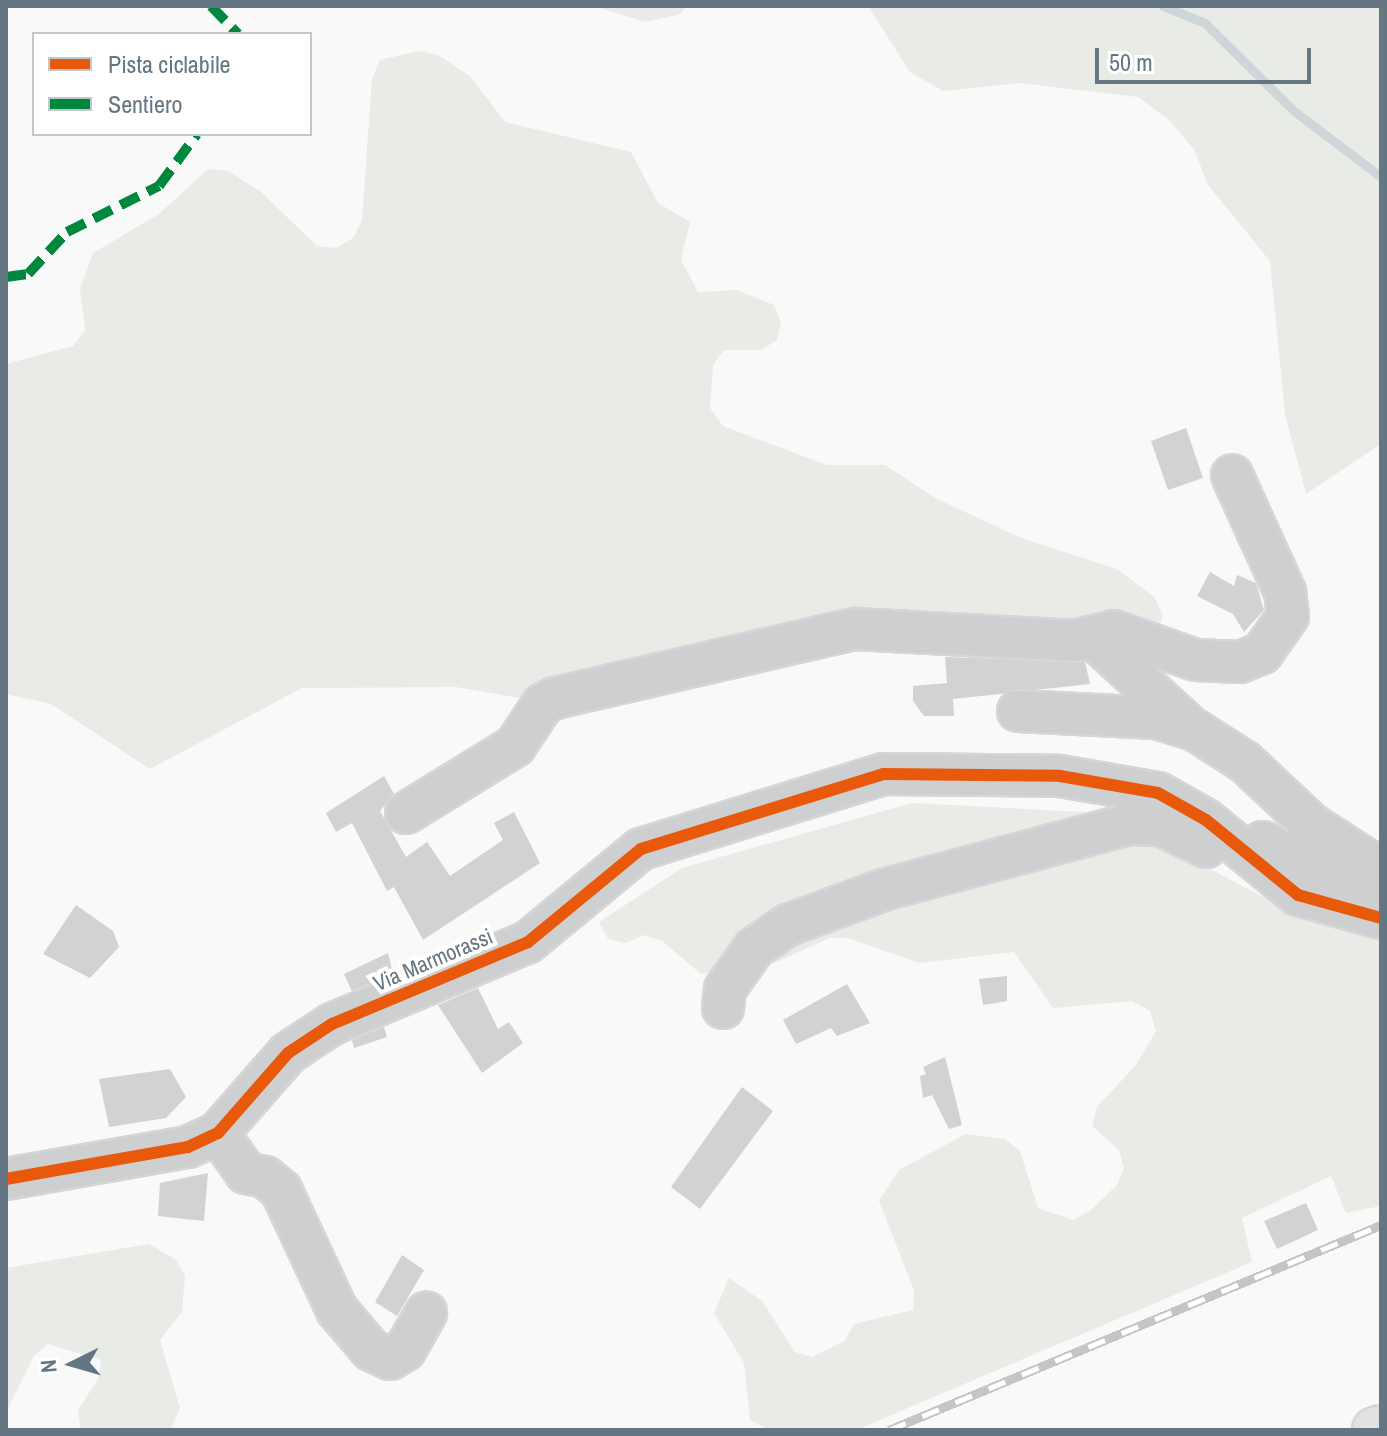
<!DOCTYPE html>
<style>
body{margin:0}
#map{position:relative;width:1387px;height:1436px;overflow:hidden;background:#f9f9f9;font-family:"Archivo Narrow",sans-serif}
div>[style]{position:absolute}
.green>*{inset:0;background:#e8ebe6}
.stream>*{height:9px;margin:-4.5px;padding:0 4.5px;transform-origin:4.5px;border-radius:4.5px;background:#ced6d9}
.building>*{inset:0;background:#d0d2d3}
.roads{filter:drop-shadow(2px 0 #d5d6d7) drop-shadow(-2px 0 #d5d6d7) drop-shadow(0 2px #d5d6d7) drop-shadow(0 -2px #d5d6d7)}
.minor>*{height:40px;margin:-20px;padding:0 20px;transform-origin:20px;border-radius:20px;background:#cecfd0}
.major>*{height:44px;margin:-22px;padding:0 22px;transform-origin:22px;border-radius:22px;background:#e1e2e2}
.rail>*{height:9px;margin-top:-4.5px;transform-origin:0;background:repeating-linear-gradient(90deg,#fff 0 18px,#c3c5c6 0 36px);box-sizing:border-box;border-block:2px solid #c3c5c6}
.quiet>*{height:10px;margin-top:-5px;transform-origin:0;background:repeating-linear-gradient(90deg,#00873e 0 20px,transparent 0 30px)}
.cycleway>*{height:12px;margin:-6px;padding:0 6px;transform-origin:6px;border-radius:6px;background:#e8590c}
span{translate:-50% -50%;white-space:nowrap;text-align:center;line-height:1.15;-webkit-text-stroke:8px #fff;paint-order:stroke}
.street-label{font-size:22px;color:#657683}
.frame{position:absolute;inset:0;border:8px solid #657683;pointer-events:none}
.legend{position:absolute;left:32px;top:32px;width:280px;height:104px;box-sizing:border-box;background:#fff;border:2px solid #c1c8cd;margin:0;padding:10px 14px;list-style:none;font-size:24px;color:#657683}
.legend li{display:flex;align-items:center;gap:16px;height:40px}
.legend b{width:40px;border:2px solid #c1c8cd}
.north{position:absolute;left:32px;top:1324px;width:80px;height:80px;-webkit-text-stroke:6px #fff;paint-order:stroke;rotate:265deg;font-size:22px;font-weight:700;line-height:32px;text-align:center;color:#657683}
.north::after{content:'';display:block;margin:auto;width:28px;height:36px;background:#657683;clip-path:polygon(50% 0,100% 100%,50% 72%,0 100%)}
.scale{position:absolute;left:1095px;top:48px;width:216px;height:36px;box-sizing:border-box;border:4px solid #657683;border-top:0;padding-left:10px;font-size:24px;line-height:28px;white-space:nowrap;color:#657683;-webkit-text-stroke:6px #fff;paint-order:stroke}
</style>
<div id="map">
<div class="green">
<div style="clip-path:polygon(594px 6px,686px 6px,681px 14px,645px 22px)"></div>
<div style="clip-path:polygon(868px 6px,1381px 6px,1381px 444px,1306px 494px,1285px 414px,1270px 261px,1208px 185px,1194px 149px,1169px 120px,1138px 97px,1020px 83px,943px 91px,910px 72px)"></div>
<div style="clip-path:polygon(419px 51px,438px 55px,471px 77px,505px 122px,631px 152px,658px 203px,690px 222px,681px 260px,698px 292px,737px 290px,774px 305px,781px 322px,777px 340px,761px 350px,724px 350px,713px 365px,710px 408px,723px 426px,827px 465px,885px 465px,935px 498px,1021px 538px,1117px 569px,1154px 597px,1163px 615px,1160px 624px,1084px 627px,889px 612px,549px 703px,456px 687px,302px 688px,150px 769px,51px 704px,6px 694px,6px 364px,73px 346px,85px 330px,80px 289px,93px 253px,159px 214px,208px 169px,228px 171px,261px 192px,317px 246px,336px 248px,353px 238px,362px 221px,372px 79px,380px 60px)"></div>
<div style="clip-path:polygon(912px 803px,1105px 813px,1295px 914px,1381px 934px,1381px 1206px,1346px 1213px,1331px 1176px,1242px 1218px,1252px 1262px,856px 1430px,769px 1430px,750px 1420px,744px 1363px,714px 1313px,729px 1278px,762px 1301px,795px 1352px,812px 1357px,845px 1341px,854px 1324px,913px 1310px,914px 1290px,879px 1201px,899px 1170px,966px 1134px,1005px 1139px,1020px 1151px,1038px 1208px,1073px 1220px,1090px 1211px,1117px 1185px,1124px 1168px,1119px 1150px,1092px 1126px,1097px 1107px,1136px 1065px,1156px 1031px,1150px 1011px,1132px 1001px,1053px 1008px,1014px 952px,919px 963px,848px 938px,829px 938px,777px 962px,701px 974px,662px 941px,644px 935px,626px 943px,608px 939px,599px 922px,682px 868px)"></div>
<div style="clip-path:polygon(149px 1244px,176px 1260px,185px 1276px,182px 1312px,160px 1340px,180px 1408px,170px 1430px,81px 1430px,78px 1410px,98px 1379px,101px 1360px,48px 1344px,34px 1356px,6px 1412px,6px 1268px)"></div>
</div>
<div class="stream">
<div style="left:1163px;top:6px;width:45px;rotate:22deg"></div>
<div style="left:1205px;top:23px;width:125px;rotate:44.7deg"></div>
<div style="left:1294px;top:111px;width:109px;rotate:37.2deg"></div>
</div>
<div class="building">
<div style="clip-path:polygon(1186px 428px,1203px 478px,1168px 490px,1151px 441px)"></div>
<div style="clip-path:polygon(1210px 572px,1234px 586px,1237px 575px,1256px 583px,1264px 610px,1244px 632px,1233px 614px,1197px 596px)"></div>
<div style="clip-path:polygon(945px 657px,1085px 662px,1090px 684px,953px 699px,954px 716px,924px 716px,913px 701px,913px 686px,947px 683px)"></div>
<div style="clip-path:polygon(384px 776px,394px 794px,380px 811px,406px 857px,427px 842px,450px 876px,503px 840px,494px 823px,514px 812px,540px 863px,423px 940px,394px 887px,387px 891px,352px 823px,336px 832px,326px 813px)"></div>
<div style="clip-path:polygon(76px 905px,113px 931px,119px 947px,90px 978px,43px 954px)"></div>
<div style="clip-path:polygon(388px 953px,393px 974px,352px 991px,344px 974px)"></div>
<div style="clip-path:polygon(1007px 976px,1007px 1001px,983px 1005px,979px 979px)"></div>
<div style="clip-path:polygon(847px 984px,870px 1023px,837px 1036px,831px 1028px,796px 1044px,783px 1020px)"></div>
<div style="clip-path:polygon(478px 988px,498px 1029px,509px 1022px,523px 1043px,482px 1073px,438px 1005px)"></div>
<div style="clip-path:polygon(384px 1027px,387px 1037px,354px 1048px,352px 1040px)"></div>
<div style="clip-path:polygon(945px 1057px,962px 1125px,949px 1129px,932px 1095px,923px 1098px,920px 1076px,926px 1074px,923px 1067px)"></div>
<div style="clip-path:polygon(170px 1069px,186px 1097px,166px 1118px,109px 1127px,99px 1079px)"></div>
<div style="clip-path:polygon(742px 1087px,773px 1111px,700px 1209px,671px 1187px)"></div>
<div style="clip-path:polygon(208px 1173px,204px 1221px,158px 1216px,160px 1183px)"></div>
<div style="clip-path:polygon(1306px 1203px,1318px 1230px,1277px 1249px,1264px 1221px)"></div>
<div style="clip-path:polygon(402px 1255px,424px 1270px,397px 1316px,375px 1302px)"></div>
</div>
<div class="roads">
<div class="minor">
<div style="left:1093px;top:638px;width:129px;rotate:42.5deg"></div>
<div style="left:1018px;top:711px;width:138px;rotate:2.9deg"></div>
<div style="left:1156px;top:718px;width:41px;rotate:17.1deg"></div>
<div style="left:1195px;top:730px;width:59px;rotate:32.6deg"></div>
<div style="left:1245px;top:762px;width:91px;rotate:43.2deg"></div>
<div style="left:1311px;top:824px;width:68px;rotate:33deg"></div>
<div style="left:1368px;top:861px;width:20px;rotate:90deg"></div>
<div style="left:1368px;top:881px;width:18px;rotate:161deg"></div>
<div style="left:1351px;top:887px;width:99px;rotate:-152.9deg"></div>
<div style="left:406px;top:813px;width:128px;rotate:-31.6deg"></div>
<div style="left:515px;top:746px;width:50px;rotate:-56.3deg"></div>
<div style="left:543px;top:704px;width:13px;rotate:-27deg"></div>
<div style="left:555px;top:698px;width:308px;rotate:-13deg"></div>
<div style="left:855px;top:629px;width:219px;rotate:3.1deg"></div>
<div style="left:1074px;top:641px;width:41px;rotate:-14deg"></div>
<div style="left:1114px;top:631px;width:87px;rotate:19.5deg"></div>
<div style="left:1196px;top:660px;width:44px;rotate:2.6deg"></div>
<div style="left:1240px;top:662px;width:24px;rotate:-22deg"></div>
<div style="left:1262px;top:653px;width:45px;rotate:-54.9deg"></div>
<div style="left:1288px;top:616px;width:24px;rotate:-97deg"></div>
<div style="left:1285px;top:592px;width:128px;rotate:-114.4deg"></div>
<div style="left:723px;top:1008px;width:19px;rotate:-84deg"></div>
<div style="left:725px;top:989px;width:50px;rotate:-54.7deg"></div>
<div style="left:754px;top:948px;width:41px;rotate:-34.1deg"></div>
<div style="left:788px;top:925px;width:101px;rotate:-20.2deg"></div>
<div style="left:883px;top:890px;width:256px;rotate:-15deg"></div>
<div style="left:1130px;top:824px;width:30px;rotate:2deg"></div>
<div style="left:1160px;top:825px;width:51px;rotate:25.6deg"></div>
<div style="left:218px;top:1133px;width:49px;rotate:55deg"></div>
<div style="left:246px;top:1173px;width:19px;rotate:12deg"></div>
<div style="left:265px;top:1177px;width:21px;rotate:39deg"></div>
<div style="left:281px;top:1190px;width:132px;rotate:65deg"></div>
<div style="left:337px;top:1310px;width:52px;rotate:49.6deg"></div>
<div style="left:371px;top:1350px;width:21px;rotate:25deg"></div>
<div style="left:390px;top:1359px;width:17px;rotate:-31deg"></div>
<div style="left:405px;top:1350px;width:43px;rotate:-60.4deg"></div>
<div style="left:6px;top:1179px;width:185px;rotate:-10deg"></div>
<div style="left:188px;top:1147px;width:33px;rotate:-25deg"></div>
<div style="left:218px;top:1133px;width:106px;rotate:-48.8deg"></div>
<div style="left:288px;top:1053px;width:53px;rotate:-33.4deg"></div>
<div style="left:332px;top:1024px;width:212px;rotate:-22.7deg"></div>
<div style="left:528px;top:942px;width:146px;rotate:-39.5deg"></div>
<div style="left:641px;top:849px;width:253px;rotate:-17.2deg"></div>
<div style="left:883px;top:774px;width:177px;rotate:0.6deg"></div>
<div style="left:1060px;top:776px;width:99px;rotate:9.8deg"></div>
<div style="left:1158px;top:793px;width:55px;rotate:29.4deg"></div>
<div style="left:1206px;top:820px;width:119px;rotate:39.2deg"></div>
<div style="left:1298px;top:895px;width:86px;rotate:15.5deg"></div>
</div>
<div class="major">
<div style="left:1375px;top:1430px;width:6px;rotate:-18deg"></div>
</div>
</div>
<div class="rail">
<div style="left:889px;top:1430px;width:533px;rotate:-22.62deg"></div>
</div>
<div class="quiet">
<div style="left:211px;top:6px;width:39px;rotate:46deg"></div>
<div style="left:6px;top:277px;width:22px;rotate:-8deg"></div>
<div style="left:28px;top:274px;width:57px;rotate:-47.1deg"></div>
<div style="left:67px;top:232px;width:103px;rotate:-26.6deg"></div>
<div style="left:159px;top:186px;width:64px;rotate:-53.8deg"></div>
</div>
<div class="cycleway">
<div style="left:6px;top:1179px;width:185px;rotate:-10deg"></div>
<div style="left:188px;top:1147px;width:33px;rotate:-25deg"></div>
<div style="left:218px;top:1133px;width:106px;rotate:-48.8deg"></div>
<div style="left:288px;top:1053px;width:53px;rotate:-33.4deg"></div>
<div style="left:332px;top:1024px;width:212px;rotate:-22.7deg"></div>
<div style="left:528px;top:942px;width:146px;rotate:-39.5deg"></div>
<div style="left:641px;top:849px;width:253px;rotate:-17.2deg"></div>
<div style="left:883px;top:774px;width:177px;rotate:0.6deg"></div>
<div style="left:1060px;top:776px;width:99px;rotate:9.8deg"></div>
<div style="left:1158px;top:793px;width:55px;rotate:29.4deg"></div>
<div style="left:1206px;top:820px;width:119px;rotate:39.2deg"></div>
<div style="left:1298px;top:895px;width:86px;rotate:15.5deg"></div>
</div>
<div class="street-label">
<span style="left:433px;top:960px;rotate:-23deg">Via Marmorassi</span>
</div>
<div class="frame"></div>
<ul class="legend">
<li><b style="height:10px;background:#e8590c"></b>Pista ciclabile</li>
<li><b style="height:10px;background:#00873e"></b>Sentiero</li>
</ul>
<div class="north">N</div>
<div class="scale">50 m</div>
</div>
